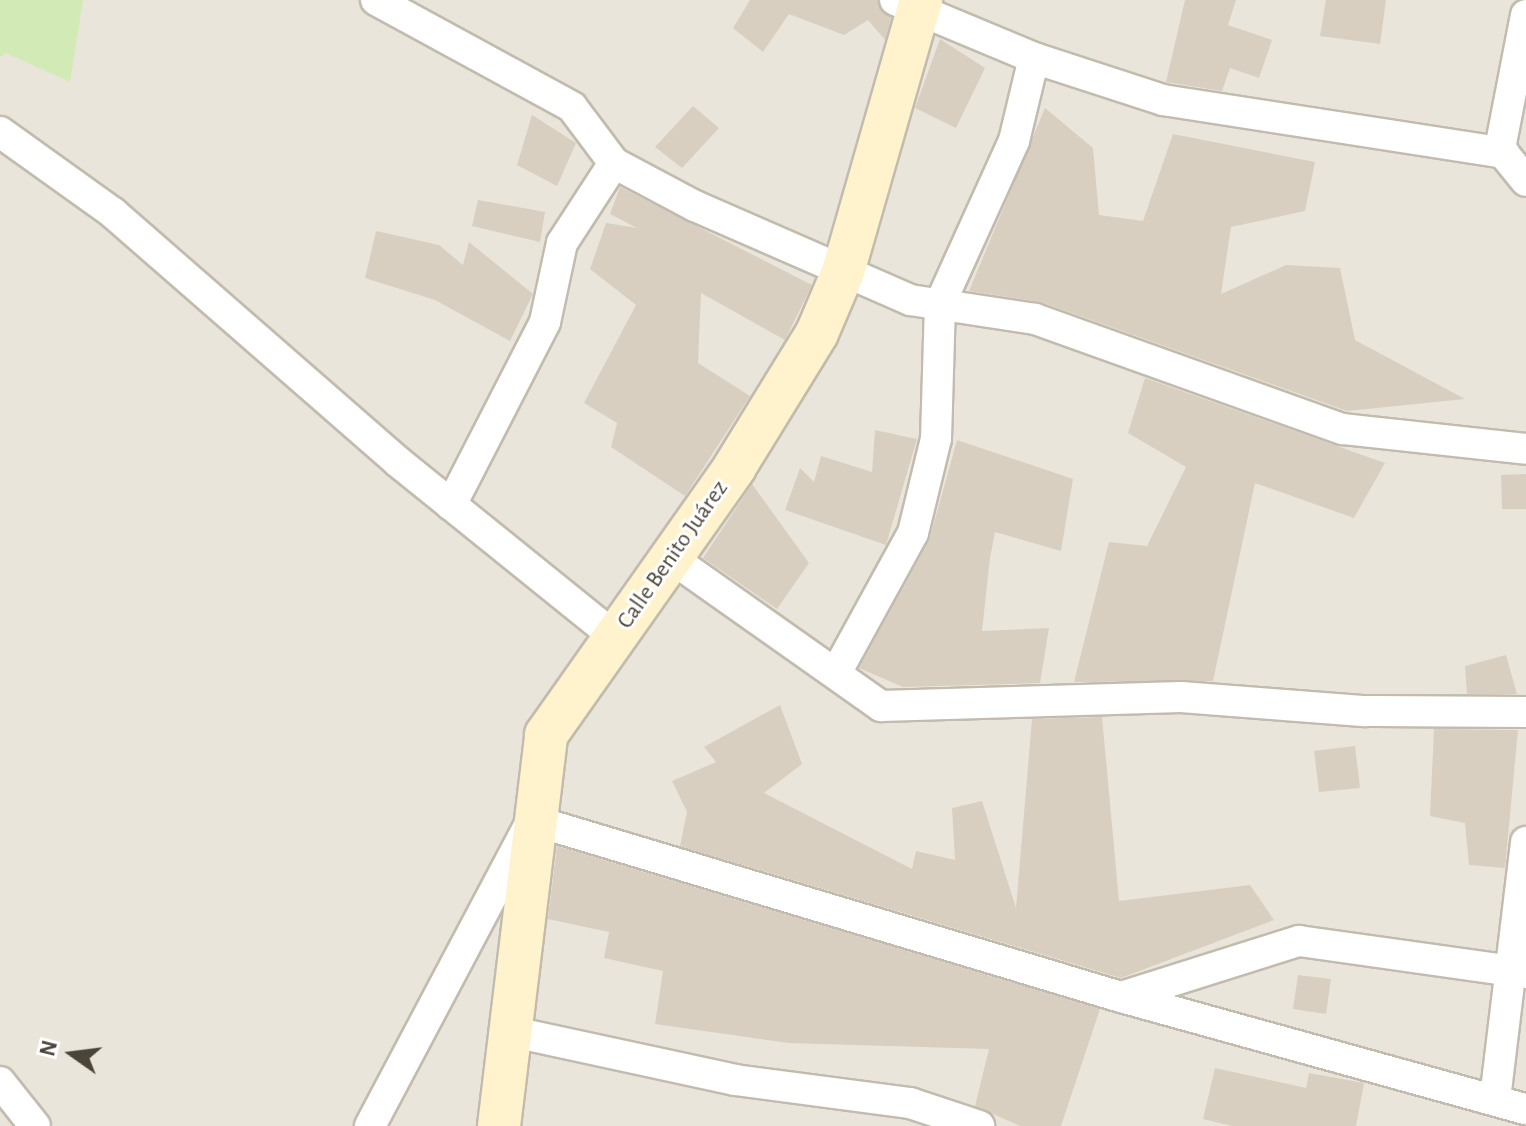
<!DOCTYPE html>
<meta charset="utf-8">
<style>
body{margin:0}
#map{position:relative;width:1526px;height:1126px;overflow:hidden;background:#f6f3ec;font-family:"Alegreya Sans",sans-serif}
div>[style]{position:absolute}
.residential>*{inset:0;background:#eae5da}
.green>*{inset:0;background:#d2eab5}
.building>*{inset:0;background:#d8cfc1}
.roads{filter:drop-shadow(2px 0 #c2bbae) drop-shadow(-2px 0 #c2bbae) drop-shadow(0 2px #c2bbae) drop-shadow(0 -2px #c2bbae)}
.street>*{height:30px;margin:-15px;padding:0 15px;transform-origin:15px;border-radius:15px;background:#fff}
.secondary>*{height:42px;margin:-21px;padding:0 21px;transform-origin:21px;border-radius:21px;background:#fff3cd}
span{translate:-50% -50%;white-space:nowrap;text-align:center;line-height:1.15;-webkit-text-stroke:6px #fff;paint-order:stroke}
.street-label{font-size:24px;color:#4b4439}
.north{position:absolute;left:32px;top:1014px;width:80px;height:80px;-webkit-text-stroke:6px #fff;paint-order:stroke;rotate:284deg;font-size:22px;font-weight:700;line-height:32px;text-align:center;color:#4b4439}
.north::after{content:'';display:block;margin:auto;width:28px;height:36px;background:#4b4439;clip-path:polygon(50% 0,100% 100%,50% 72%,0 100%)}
</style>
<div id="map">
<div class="residential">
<div style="clip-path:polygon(0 0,1526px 0,1526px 1126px,0 1126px)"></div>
</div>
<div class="green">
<div style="clip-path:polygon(0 0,83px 0,70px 82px,6px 53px,0 57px)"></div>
</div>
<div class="building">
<div style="clip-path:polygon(750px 0,877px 0,891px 18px,885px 40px,868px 20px,844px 35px,789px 14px,763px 52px,733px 28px)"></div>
<div style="clip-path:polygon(1185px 0,1236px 0,1228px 25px,1272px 40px,1259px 78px,1230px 68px,1222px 91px,1166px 82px)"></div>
<div style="clip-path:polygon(1326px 0,1386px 0,1380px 44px,1320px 36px)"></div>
<div style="clip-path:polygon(940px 39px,985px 68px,956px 128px,915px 108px)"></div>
<div style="clip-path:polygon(693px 106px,719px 128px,682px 168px,655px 147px)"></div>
<div style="clip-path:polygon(1045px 108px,1093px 148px,1099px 215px,1143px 221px,1173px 134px,1315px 162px,1305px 211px,1231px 227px,1221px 294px,1286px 265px,1340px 268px,1355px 340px,1465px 399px,1347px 411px,1041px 302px,969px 291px)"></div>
<div style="clip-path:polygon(532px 115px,576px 143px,557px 186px,517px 165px)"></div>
<div style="clip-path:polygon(620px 187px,812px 285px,785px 340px,701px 293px,698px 363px,750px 396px,685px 496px,611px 447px,617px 423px,584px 403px,636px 305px,590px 269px,606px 223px,637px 228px,610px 214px)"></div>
<div style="clip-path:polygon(478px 200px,545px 212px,540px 242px,472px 226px)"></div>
<div style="clip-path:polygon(376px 231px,439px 245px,463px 265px,469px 242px,533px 294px,510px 341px,435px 300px,365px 278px)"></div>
<div style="clip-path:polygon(1145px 378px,1385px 463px,1354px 518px,1255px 483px,1213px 681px,1074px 682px,1109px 542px,1147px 546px,1186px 467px,1128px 433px)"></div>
<div style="clip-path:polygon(875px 430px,917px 439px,886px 545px,785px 510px,800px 468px,814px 482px,821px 456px,872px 472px)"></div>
<div style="clip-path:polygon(957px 440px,1073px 479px,1061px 551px,995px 532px,990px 558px,982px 631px,1049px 628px,1040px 683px,903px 687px,859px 668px,929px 541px)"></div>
<div style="clip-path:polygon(1526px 474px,1526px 509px,1502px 509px,1501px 475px)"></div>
<div style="clip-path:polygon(752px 484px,809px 563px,777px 609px,703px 558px)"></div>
<div style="clip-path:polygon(1506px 655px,1517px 694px,1467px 694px,1465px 666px)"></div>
<div style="clip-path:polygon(780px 705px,802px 764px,764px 793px,912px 869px,916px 851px,955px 860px,952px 808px,982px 801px,1016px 908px,1032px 719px,1102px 717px,1119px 901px,1250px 885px,1274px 920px,1121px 978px,680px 846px,687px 812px,672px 781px,716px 762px,704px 747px)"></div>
<div style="clip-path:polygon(1434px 729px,1518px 730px,1505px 868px,1469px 865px,1465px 823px,1430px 816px)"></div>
<div style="clip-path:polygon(1355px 746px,1360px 788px,1319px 792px,1314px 751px)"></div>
<div style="clip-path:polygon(557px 846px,1100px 1009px,1061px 1126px,1020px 1126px,975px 1106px,989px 1049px,788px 1043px,655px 1024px,663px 971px,604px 958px,609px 932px,548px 919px)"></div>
<div style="clip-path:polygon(1298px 975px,1331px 979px,1326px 1014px,1293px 1009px)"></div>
<div style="clip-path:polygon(1215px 1068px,1306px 1088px,1309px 1073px,1364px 1083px,1356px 1126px,1232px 1126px,1203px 1119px)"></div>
</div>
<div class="roads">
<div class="street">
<div style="left:376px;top:0;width:223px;rotate:28.6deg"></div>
<div style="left:572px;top:107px;width:70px;rotate:53.1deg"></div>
<div style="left:614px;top:163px;width:92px;rotate:28deg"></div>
<div style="left:695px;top:206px;width:235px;rotate:23.6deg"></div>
<div style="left:910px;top:300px;width:126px;rotate:8.6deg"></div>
<div style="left:1035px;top:319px;width:327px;rotate:19.7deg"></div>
<div style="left:1343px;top:429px;width:184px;rotate:6.2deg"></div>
<div style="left:895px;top:0;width:151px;rotate:22.6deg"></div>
<div style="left:1034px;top:58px;width:136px;rotate:18deg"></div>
<div style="left:1163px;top:100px;width:345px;rotate:8.8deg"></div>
<div style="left:1526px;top:15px;width:136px;rotate:101deg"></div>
<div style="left:1500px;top:149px;width:41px;rotate:50.9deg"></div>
<div style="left:0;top:132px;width:139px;rotate:35.6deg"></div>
<div style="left:113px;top:213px;width:377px;rotate:41.1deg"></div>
<div style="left:397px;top:461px;width:280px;rotate:38.9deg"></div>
<div style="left:451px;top:505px;width:206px;rotate:-62.8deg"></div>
<div style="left:545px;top:322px;width:81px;rotate:-77.9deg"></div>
<div style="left:562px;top:243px;width:95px;rotate:-57deg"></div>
<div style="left:671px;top:558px;width:257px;rotate:35.2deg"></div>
<div style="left:881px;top:706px;width:300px;rotate:-1.7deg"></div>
<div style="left:1181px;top:697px;width:185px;rotate:4.4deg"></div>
<div style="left:1365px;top:711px;width:161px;rotate:0.4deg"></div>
<div style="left:836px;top:673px;width:160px;rotate:-61.2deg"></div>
<div style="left:913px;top:533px;width:97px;rotate:-76.3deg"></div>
<div style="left:936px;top:439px;width:135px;rotate:-88.3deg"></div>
<div style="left:940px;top:304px;width:179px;rotate:-65.6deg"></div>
<div style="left:1014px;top:141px;width:85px;rotate:-76.5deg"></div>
<div style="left:1121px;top:997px;width:187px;rotate:-17.5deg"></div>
<div style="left:1299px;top:941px;width:229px;rotate:8deg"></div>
<div style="left:509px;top:1031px;width:231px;rotate:12.2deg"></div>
<div style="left:735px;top:1080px;width:177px;rotate:7.5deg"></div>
<div style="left:910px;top:1103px;width:73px;rotate:18.4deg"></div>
<div style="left:0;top:1082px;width:56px;rotate:51.5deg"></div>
<div style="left:1495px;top:1099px;width:259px;rotate:-83.1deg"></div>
<div style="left:370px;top:1126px;width:346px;rotate:-62.1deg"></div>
<div style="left:532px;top:820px;width:615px;rotate:16.73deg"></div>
<div style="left:1121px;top:997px;width:420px;rotate:15.5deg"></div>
</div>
<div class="secondary">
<div style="left:499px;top:1126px;width:394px;rotate:-83.1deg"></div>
<div style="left:546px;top:735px;width:327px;rotate:-54.8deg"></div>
<div style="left:734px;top:468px;width:158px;rotate:-58.4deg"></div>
<div style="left:817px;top:333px;width:66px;rotate:-66.9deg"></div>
<div style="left:843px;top:272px;width:283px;rotate:-74deg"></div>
</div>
</div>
<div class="street-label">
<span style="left:673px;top:555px;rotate:-55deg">Calle Benito Juárez</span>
</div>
<div class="north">N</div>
</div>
